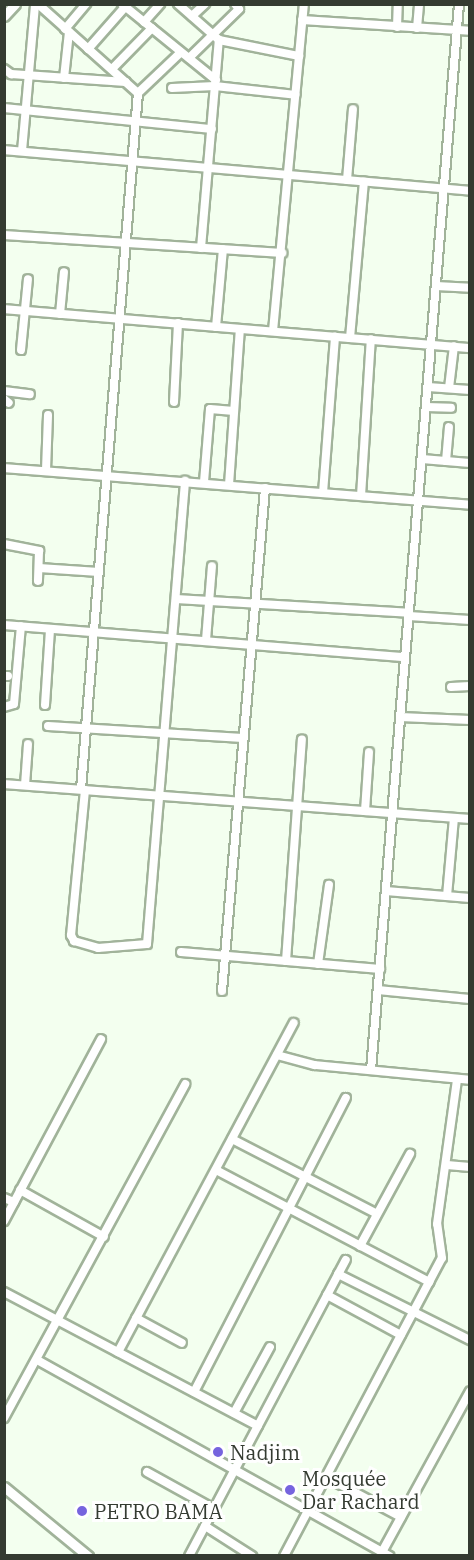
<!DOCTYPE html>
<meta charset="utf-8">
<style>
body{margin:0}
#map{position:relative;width:474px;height:1560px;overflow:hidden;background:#f3ffef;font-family:"IBM Plex Serif",serif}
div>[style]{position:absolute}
.roads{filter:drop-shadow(2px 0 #a1b39a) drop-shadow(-2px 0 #a1b39a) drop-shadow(0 2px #a1b39a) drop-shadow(0 -2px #a1b39a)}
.minor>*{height:8px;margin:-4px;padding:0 4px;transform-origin:4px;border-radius:4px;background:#fff}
.major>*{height:9px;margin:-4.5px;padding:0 4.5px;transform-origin:4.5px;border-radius:4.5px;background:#fff}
.dots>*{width:16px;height:16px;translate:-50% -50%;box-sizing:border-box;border:3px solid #fff;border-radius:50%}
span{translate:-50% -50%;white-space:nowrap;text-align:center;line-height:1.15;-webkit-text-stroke:6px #fff;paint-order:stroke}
.poi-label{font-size:20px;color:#343b31}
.left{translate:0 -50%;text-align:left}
.frame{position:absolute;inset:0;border:6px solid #343b31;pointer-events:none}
</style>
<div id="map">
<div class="roads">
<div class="minor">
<div style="left:38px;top:4px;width:134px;rotate:41.7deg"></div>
<div style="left:122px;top:4px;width:121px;rotate:39deg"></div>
<div style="left:178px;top:4px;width:55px;rotate:41.3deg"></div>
<div style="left:219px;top:40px;width:82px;rotate:11.3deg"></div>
<div style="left:192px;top:16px;width:18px;rotate:-43deg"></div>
<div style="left:302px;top:20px;width:168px;rotate:3.7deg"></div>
<div style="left:144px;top:22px;width:24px;rotate:-48deg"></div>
<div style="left:397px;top:27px;width:23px;rotate:-88deg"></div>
<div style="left:417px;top:28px;width:24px;rotate:-85deg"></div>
<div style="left:65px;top:29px;width:33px;rotate:-50deg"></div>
<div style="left:88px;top:49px;width:56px;rotate:-48.6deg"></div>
<div style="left:189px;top:58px;width:70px;rotate:-44.4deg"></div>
<div style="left:239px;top:9px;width:6px;rotate:-129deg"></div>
<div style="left:4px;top:69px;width:9px;rotate:36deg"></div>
<div style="left:11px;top:74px;width:115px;rotate:4deg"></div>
<div style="left:112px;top:69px;width:57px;rotate:-45.7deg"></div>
<div style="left:64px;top:78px;width:46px;rotate:-83.8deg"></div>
<div style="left:172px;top:88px;width:43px;rotate:-2.7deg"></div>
<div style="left:215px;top:86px;width:81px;rotate:6.3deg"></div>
<div style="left:4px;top:108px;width:209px;rotate:5.8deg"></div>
<div style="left:4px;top:150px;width:468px;rotate:5deg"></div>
<div style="left:22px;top:151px;width:148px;rotate:-84.9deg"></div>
<div style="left:347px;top:180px;width:71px;rotate:-85.2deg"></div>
<div style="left:4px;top:235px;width:279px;rotate:3.7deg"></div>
<div style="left:201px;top:248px;width:209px;rotate:-85.1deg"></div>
<div style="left:436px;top:286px;width:34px;rotate:3deg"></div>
<div style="left:4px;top:309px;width:468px;rotate:4.8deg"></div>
<div style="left:60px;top:314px;width:42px;rotate:-84.6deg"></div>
<div style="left:216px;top:327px;width:78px;rotate:-84.9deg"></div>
<div style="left:273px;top:331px;width:328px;rotate:-84.6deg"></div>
<div style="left:350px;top:338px;width:157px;rotate:-84.9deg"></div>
<div style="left:21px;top:350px;width:71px;rotate:-84.4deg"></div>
<div style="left:428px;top:387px;width:42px;rotate:4.1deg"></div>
<div style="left:449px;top:388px;width:42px;rotate:-83.2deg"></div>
<div style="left:4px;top:391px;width:26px;rotate:7deg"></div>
<div style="left:4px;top:399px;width:6px;rotate:39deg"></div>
<div style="left:174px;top:402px;width:79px;rotate:-87.1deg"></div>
<div style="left:426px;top:407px;width:25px;rotate:2deg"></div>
<div style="left:422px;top:459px;width:48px;rotate:4.8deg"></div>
<div style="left:446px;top:461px;width:34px;rotate:-85deg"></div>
<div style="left:4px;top:468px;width:467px;rotate:4.5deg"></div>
<div style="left:46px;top:470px;width:55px;rotate:-87.9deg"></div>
<div style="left:204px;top:482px;width:73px;rotate:-85.3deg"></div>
<div style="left:210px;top:409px;width:24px;rotate:5deg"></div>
<div style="left:229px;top:485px;width:156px;rotate:-86deg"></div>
<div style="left:323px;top:493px;width:157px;rotate:-85.6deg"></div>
<div style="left:361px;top:496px;width:157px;rotate:-86.4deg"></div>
<div style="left:4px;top:544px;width:36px;rotate:11deg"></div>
<div style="left:39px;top:551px;width:30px;rotate:92deg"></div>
<div style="left:39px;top:568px;width:60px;rotate:3.8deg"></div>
<div style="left:176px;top:599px;width:233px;rotate:3.4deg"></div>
<div style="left:409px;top:616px;width:61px;rotate:3.8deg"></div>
<div style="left:4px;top:625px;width:402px;rotate:4.6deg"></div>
<div style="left:206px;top:640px;width:74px;rotate:-85.4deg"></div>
<div style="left:4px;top:676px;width:4px"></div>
<div style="left:451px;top:687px;width:19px;rotate:-3deg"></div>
<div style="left:45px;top:705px;width:76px;rotate:-86.2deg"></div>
<div style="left:4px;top:707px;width:10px;rotate:-17deg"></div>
<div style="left:14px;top:704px;width:78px;rotate:-84.9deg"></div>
<div style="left:400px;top:717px;width:70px;rotate:2.5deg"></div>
<div style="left:48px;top:726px;width:195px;rotate:3.5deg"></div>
<div style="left:4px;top:784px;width:467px;rotate:4.3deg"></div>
<div style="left:25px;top:785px;width:41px;rotate:-85.8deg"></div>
<div style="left:81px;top:789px;width:698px;rotate:-85.32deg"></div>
<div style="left:138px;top:93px;width:59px;rotate:-43.6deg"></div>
<div style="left:85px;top:790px;width:146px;rotate:95.5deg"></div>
<div style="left:71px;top:935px;width:7px;rotate:63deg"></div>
<div style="left:74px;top:941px;width:25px;rotate:16deg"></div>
<div style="left:98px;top:948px;width:49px;rotate:-4.7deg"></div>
<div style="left:147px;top:944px;width:465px;rotate:-85.3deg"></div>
<div style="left:365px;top:811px;width:59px;rotate:-86.1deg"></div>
<div style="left:386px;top:891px;width:84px;rotate:4.8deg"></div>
<div style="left:447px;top:896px;width:78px;rotate:-84.9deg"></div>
<div style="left:181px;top:952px;width:200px;rotate:4.9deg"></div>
<div style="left:286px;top:961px;width:222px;rotate:-85.9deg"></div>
<div style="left:318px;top:964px;width:80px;rotate:-82.1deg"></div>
<div style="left:378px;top:990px;width:92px;rotate:5.6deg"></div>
<div style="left:222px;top:991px;width:505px;rotate:-85.11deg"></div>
<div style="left:277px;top:1055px;width:39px;rotate:15deg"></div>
<div style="left:315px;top:1065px;width:156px;rotate:5.5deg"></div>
<div style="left:371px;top:1070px;width:1070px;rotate:-85.28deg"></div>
<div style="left:232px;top:1139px;width:163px;rotate:27.3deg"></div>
<div style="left:447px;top:1165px;width:23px;rotate:5deg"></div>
<div style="left:216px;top:1170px;width:241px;rotate:27.7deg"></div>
<div style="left:20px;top:1190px;width:96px;rotate:29.2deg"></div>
<div style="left:4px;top:1198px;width:11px;rotate:22deg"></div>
<div style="left:4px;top:1221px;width:206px;rotate:-61.9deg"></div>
<div style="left:360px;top:1246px;width:105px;rotate:-61.5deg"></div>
<div style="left:338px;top:1274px;width:148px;rotate:26.6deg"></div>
<div style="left:4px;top:1292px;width:287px;rotate:27.8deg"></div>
<div style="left:327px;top:1295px;width:84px;rotate:28.4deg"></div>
<div style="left:136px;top:1318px;width:52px;rotate:28.5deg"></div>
<div style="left:118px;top:1352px;width:373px;rotate:-61.9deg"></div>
<div style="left:39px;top:1361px;width:401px;rotate:29.1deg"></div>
<div style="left:194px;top:1392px;width:331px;rotate:-62.7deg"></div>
<div style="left:234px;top:1413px;width:75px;rotate:-61.4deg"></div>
<div style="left:4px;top:1418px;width:380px;rotate:-61.5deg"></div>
<div style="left:147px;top:1472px;width:77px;rotate:28.9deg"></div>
<div style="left:326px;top:1477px;width:85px;rotate:28.1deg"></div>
<div style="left:205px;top:1526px;width:56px;rotate:32.6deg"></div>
<div style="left:382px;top:1552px;width:183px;rotate:-61.3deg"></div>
<div style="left:189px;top:1556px;width:335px;rotate:-62.1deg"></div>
<div style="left:284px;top:1556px;width:337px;rotate:-62.1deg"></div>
<div style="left:442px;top:1258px;width:34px;rotate:-98deg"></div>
<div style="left:437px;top:1224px;width:146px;rotate:-82.1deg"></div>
</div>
<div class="major">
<div style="left:4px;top:16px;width:16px;rotate:-47deg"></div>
<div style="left:4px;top:1487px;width:109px;rotate:39.4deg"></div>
</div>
</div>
<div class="dots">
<div style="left:218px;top:1452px;background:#7664de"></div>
<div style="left:290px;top:1490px;background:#7664de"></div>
<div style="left:82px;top:1511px;background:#7664de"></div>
</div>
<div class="poi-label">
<span class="left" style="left:230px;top:1452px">Nadjim</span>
<span class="left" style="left:302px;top:1490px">Mosquée<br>Dar Rachard</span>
<span class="left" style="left:94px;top:1511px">PETRO BAMA</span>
</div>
<div class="frame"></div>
</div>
